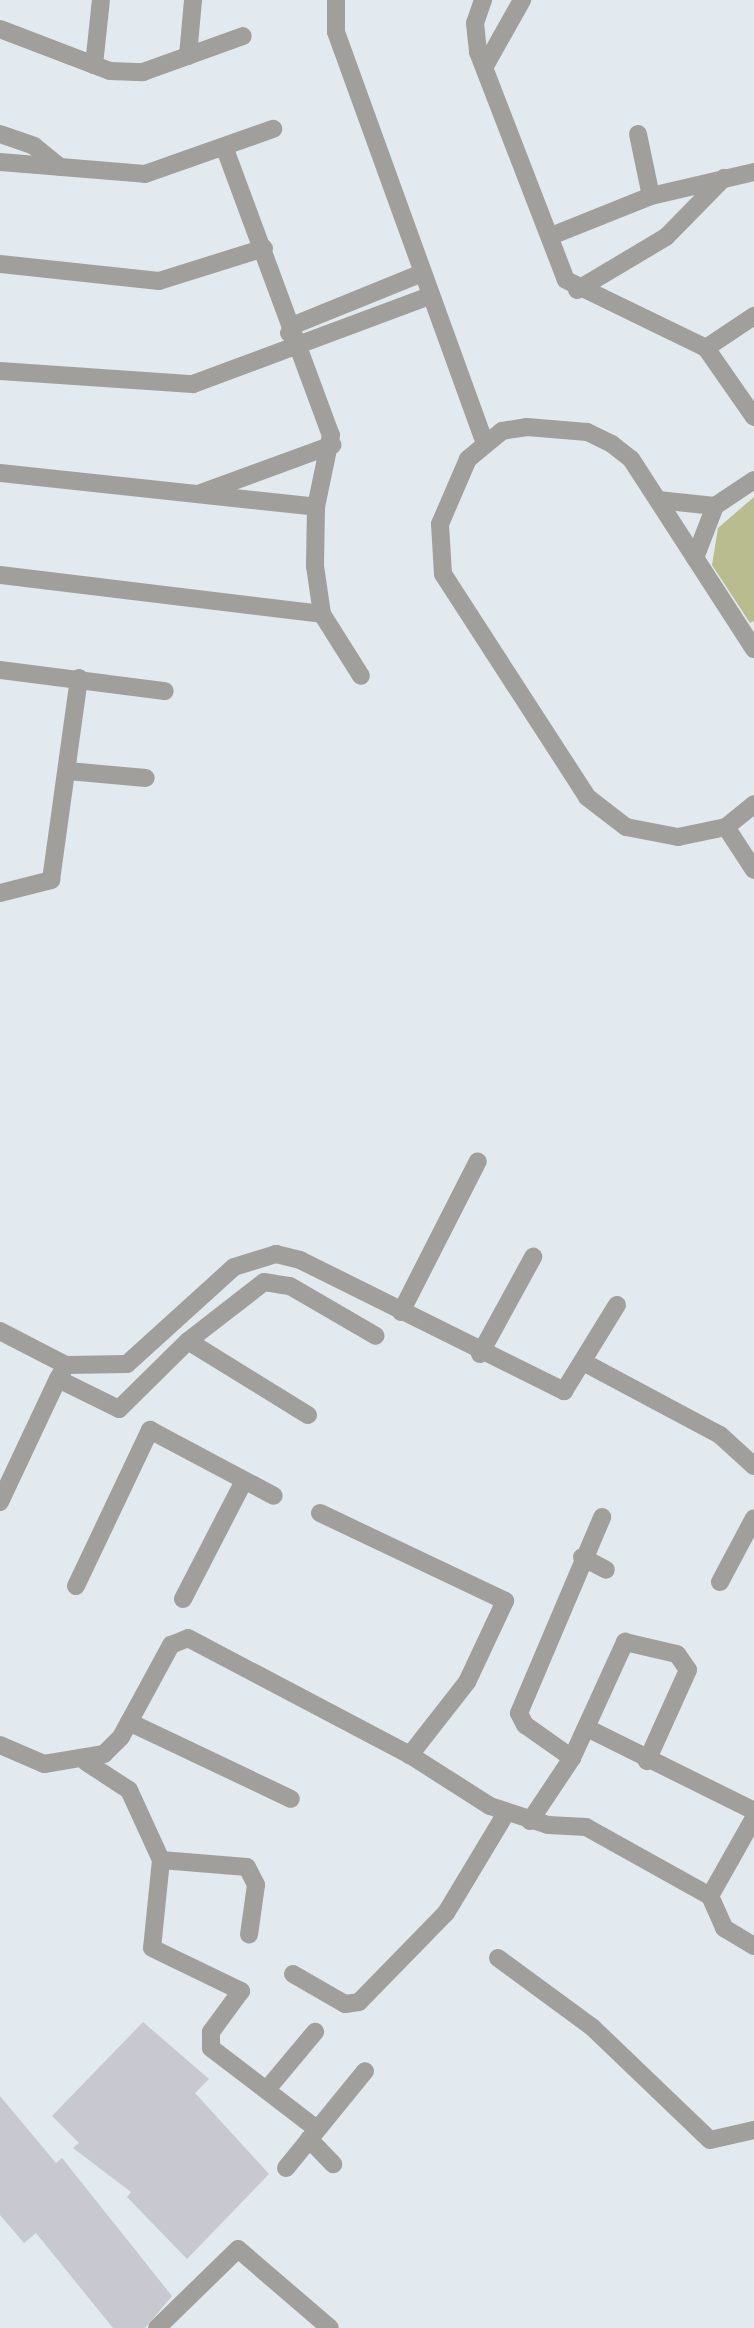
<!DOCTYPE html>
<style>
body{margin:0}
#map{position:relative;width:754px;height:2328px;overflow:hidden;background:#e2e9ef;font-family:Mulish,sans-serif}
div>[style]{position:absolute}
.green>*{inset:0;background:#b9bc8e}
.building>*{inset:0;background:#c8c8d0}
.minor>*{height:18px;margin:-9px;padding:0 9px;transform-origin:9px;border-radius:9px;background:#a19f9c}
span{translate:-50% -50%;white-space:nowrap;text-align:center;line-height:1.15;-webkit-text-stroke:10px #e2e9ef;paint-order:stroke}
</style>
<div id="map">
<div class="green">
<div style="clip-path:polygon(754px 497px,754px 621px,750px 623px,712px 565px,718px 528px)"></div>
</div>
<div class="building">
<div style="clip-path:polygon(143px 2022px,209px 2079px,195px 2093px,269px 2174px,187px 2259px,127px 2197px,131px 2192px,73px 2148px,79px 2143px,52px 2116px)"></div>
<div style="clip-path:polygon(0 2096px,56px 2163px,62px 2158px,172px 2296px,145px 2328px,113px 2328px,36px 2233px,24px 2243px,0 2215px)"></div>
</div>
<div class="minor">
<div style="left:336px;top:0;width:32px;rotate:90deg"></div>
<div style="left:336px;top:32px;width:437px;rotate:70.1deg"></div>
<div style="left:483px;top:0;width:24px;rotate:109deg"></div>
<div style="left:475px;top:23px;width:29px;rotate:84deg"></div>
<div style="left:478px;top:52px;width:244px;rotate:68.9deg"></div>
<div style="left:566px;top:280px;width:156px;rotate:25.9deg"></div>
<div style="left:706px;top:348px;width:84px;rotate:55.2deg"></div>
<div style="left:0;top:29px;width:118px;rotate:20.9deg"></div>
<div style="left:110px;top:71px;width:33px;rotate:2deg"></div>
<div style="left:143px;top:72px;width:106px;rotate:-19.8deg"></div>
<div style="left:188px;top:56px;width:56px;rotate:-84.9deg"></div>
<div style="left:94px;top:65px;width:65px;rotate:-83.9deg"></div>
<div style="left:485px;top:66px;width:76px;rotate:-60.7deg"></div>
<div style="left:0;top:134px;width:36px;rotate:19deg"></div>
<div style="left:34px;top:146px;width:33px;rotate:39deg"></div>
<div style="left:638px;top:134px;width:63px;rotate:78.2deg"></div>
<div style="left:225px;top:149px;width:305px;rotate:69.7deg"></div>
<div style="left:331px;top:435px;width:74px;rotate:101.8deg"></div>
<div style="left:316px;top:507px;width:59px;rotate:91deg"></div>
<div style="left:315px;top:566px;width:49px;rotate:81.7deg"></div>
<div style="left:322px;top:614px;width:73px;rotate:57.8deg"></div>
<div style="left:0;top:162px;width:145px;rotate:4.7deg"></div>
<div style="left:145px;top:174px;width:136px;rotate:-19.4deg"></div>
<div style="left:551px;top:236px;width:108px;rotate:-21.8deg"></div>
<div style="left:651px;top:196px;width:106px;rotate:-13.1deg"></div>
<div style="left:0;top:264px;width:160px;rotate:6.1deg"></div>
<div style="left:159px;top:281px;width:110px;rotate:-17.4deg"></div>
<div style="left:577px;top:290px;width:104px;rotate:-30.8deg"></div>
<div style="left:666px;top:237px;width:83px;rotate:-45.5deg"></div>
<div style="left:289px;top:333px;width:9px;rotate:-58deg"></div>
<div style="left:294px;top:325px;width:138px;rotate:-22.1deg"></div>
<div style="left:706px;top:348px;width:58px;rotate:-33.7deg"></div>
<div style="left:0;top:371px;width:193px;rotate:3.9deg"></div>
<div style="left:193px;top:384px;width:252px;rotate:-20.4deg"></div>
<div style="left:0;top:473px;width:318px;rotate:6.1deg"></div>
<div style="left:201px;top:493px;width:140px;rotate:-20.1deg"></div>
<div style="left:658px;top:500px;width:57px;rotate:6deg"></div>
<div style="left:695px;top:558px;width:56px;rotate:-69deg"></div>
<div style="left:715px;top:506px;width:47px;rotate:-33.7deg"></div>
<div style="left:0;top:575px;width:324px;rotate:6.9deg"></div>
<div style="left:754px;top:649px;width:226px;rotate:-122.9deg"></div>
<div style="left:631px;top:459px;width:24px;rotate:-142deg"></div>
<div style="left:612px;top:444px;width:28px;rotate:-154deg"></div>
<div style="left:587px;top:432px;width:60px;rotate:-175.2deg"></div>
<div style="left:527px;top:427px;width:25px;rotate:171deg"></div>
<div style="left:502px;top:431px;width:44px;rotate:140.5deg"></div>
<div style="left:468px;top:459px;width:71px;rotate:113.3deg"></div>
<div style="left:440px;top:524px;width:50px;rotate:86.6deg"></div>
<div style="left:443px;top:574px;width:265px;rotate:57.1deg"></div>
<div style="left:587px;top:797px;width:49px;rotate:37.6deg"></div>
<div style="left:626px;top:827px;width:53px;rotate:10.9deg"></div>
<div style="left:678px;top:837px;width:49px;rotate:-11.8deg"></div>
<div style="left:726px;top:827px;width:36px;rotate:-39deg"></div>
<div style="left:0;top:670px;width:166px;rotate:7.3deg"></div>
<div style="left:68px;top:771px;width:78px;rotate:5.1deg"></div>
<div style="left:726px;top:827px;width:51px;rotate:56.9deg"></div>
<div style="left:0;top:893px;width:53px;rotate:-14.3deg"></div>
<div style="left:51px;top:880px;width:204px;rotate:-82.1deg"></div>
<div style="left:401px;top:1312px;width:169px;rotate:-63deg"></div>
<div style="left:0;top:1331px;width:74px;rotate:27.3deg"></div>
<div style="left:66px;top:1365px;width:61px;rotate:-0.9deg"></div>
<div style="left:127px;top:1364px;width:144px;rotate:-42.2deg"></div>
<div style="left:234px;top:1267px;width:44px;rotate:-17.2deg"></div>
<div style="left:276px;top:1254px;width:25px;rotate:14deg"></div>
<div style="left:300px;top:1260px;width:295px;rotate:26.4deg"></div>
<div style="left:564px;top:1391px;width:101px;rotate:-58.4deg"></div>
<div style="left:188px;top:1341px;width:141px;rotate:31.7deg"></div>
<div style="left:480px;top:1354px;width:111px;rotate:-61.3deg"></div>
<div style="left:587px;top:1364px;width:151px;rotate:28.1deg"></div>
<div style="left:720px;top:1435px;width:46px;rotate:42.4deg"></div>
<div style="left:66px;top:1365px;width:16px;rotate:120deg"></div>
<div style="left:58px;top:1379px;width:68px;rotate:26.2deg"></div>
<div style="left:119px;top:1409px;width:97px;rotate:-44.6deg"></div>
<div style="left:188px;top:1341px;width:96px;rotate:-37.8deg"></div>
<div style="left:264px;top:1282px;width:26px;rotate:9deg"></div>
<div style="left:290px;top:1286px;width:99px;rotate:30.2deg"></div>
<div style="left:0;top:1502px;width:136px;rotate:-64.8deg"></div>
<div style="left:320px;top:1513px;width:205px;rotate:25.4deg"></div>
<div style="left:505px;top:1601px;width:89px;rotate:115.1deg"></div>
<div style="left:467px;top:1682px;width:93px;rotate:128deg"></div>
<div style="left:582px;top:1557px;width:27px;rotate:28deg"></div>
<div style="left:720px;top:1582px;width:72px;rotate:-62deg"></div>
<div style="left:76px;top:1586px;width:173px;rotate:-64.6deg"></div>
<div style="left:150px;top:1430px;width:140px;rotate:28deg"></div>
<div style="left:183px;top:1599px;width:133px;rotate:-62.7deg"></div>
<div style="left:129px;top:1722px;width:179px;rotate:25.4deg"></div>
<div style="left:587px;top:1728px;width:186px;rotate:26.4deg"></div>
<div style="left:0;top:1745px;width:48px;rotate:23.4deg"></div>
<div style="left:44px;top:1764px;width:61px;rotate:-9.5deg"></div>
<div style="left:104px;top:1754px;width:24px;rotate:-45deg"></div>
<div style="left:121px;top:1737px;width:105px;rotate:-61.5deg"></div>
<div style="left:171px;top:1645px;width:18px;rotate:-22deg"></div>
<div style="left:188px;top:1638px;width:251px;rotate:27.8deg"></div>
<div style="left:410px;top:1755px;width:95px;rotate:32.5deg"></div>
<div style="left:490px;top:1806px;width:61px;rotate:18.1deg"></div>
<div style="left:548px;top:1825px;width:38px;rotate:3deg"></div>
<div style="left:586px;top:1827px;width:142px;rotate:29.1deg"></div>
<div style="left:710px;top:1896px;width:35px;rotate:66deg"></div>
<div style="left:724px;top:1928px;width:35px;rotate:31deg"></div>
<div style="left:572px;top:1758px;width:57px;rotate:-144.9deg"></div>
<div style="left:525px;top:1725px;width:13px;rotate:-117deg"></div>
<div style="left:519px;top:1713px;width:213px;rotate:-67deg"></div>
<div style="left:86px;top:1762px;width:51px;rotate:33.1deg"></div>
<div style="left:129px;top:1790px;width:77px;rotate:65.4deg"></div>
<div style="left:161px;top:1860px;width:88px;rotate:95.8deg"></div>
<div style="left:152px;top:1948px;width:99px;rotate:25.8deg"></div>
<div style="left:241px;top:1991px;width:51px;rotate:126.2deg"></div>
<div style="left:211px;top:2032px;width:16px;rotate:90deg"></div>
<div style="left:211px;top:2048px;width:133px;rotate:37.4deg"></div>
<div style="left:530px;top:1821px;width:76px;rotate:-56.3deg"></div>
<div style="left:572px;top:1758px;width:128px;rotate:-65.4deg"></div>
<div style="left:625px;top:1642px;width:53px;rotate:13deg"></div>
<div style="left:677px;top:1654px;width:19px;rotate:55deg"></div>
<div style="left:688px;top:1670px;width:100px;rotate:114.3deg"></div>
<div style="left:161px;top:1860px;width:86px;rotate:4.7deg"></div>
<div style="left:247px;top:1867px;width:20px;rotate:63deg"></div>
<div style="left:256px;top:1885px;width:50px;rotate:98deg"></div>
<div style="left:710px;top:1896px;width:90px;rotate:-60.6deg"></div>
<div style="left:498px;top:1958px;width:117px;rotate:36.3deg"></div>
<div style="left:592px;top:2027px;width:163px;rotate:43.8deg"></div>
<div style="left:710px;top:2140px;width:45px;rotate:-12.8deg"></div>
<div style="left:293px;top:1974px;width:60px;rotate:30deg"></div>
<div style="left:345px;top:2004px;width:14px;rotate:-8deg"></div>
<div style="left:359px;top:2002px;width:124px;rotate:-45.7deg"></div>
<div style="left:446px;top:1913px;width:117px;rotate:-59deg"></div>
<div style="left:269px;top:2087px;width:72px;rotate:-50.1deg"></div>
<div style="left:309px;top:2139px;width:35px;rotate:46deg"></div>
<div style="left:286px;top:2168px;width:125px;rotate:-50.8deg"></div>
<div style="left:157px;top:2328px;width:113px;rotate:-44.3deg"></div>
<div style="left:238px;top:2249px;width:121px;rotate:40.7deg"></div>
</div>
</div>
